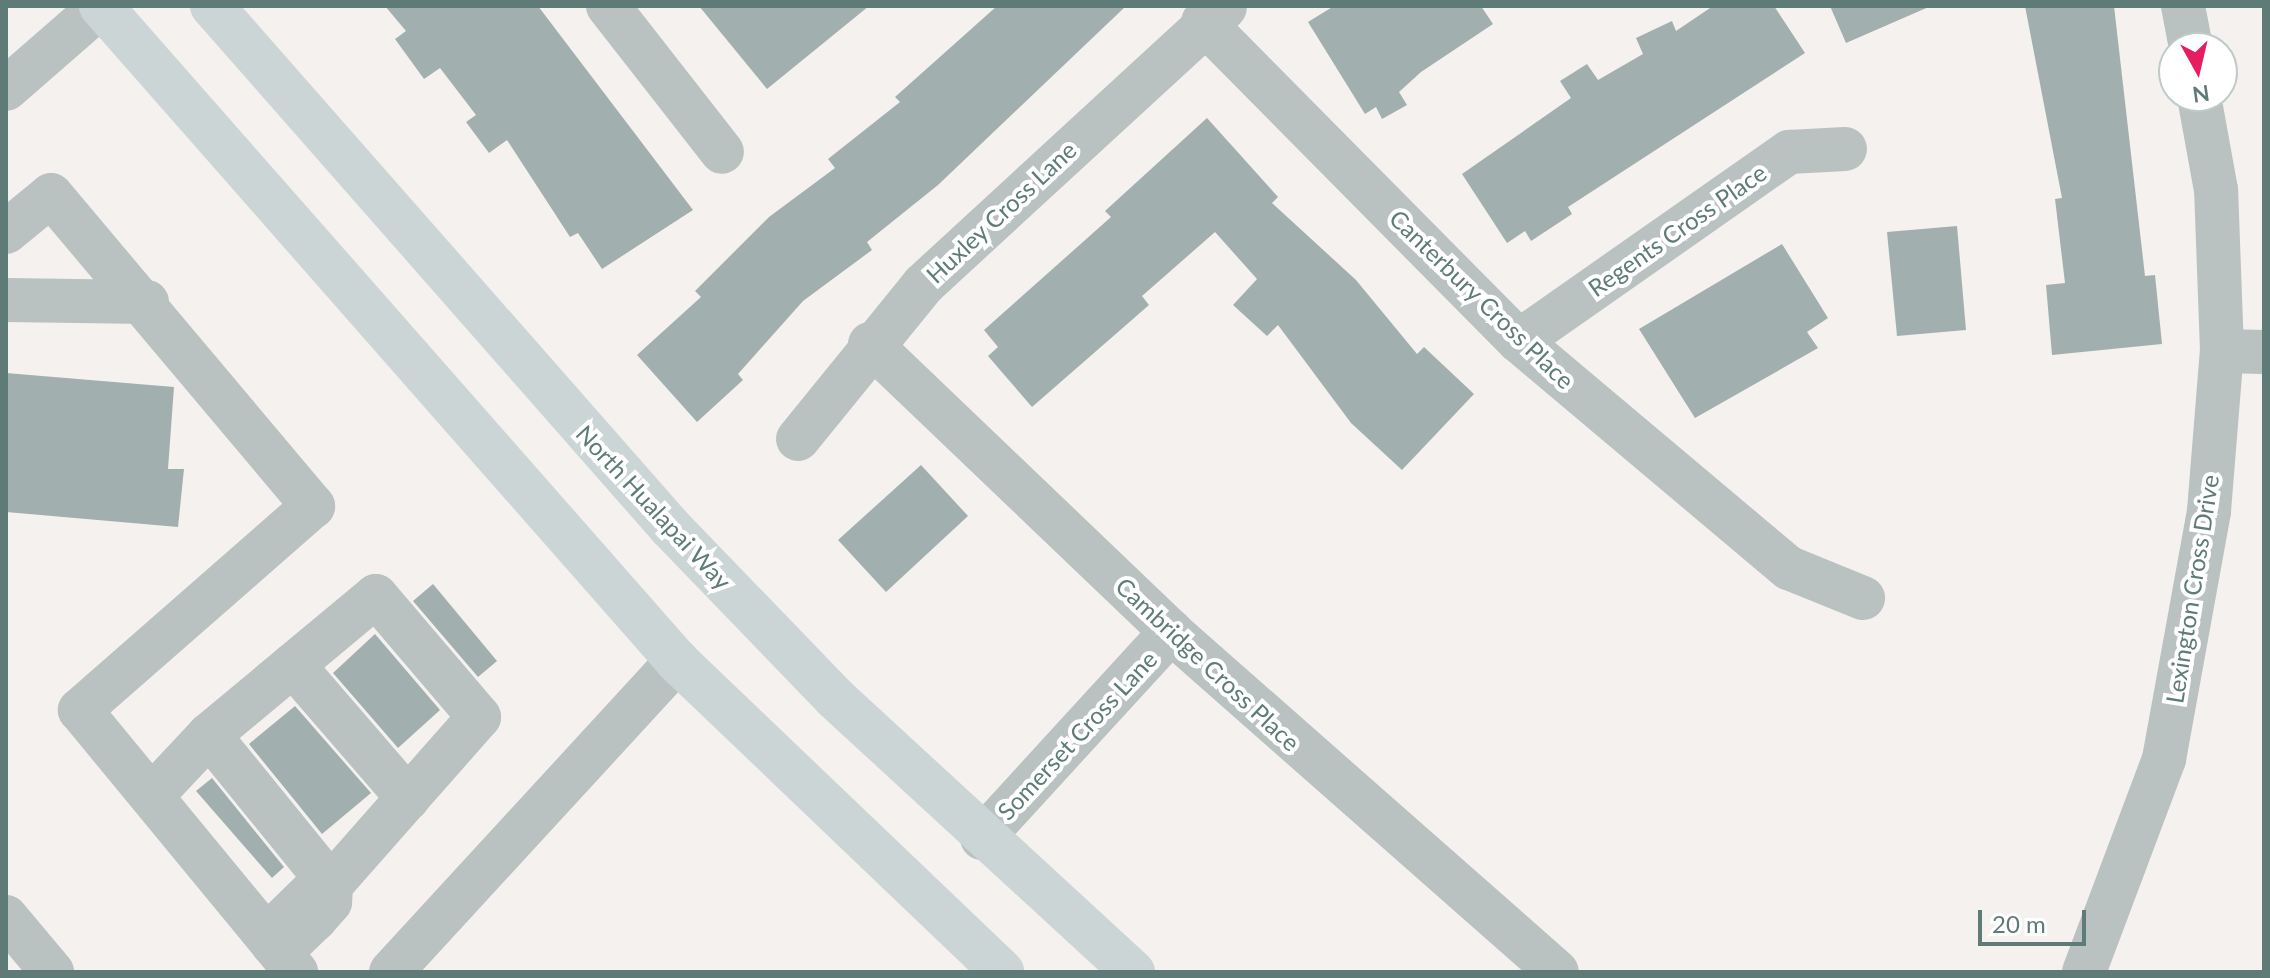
<!DOCTYPE html>
<style>
body{margin:0}
#map{position:relative;width:2270px;height:978px;overflow:hidden;background:#f4f1ef;font-family:Lato,sans-serif}
div>[style]{position:absolute}
.building>*{inset:0;background:#a1b0ae}
.minor>*{height:44px;margin:-22px;padding:0 22px;transform-origin:22px;border-radius:22px;background:#b9c2c1}
.major>*{height:44px;margin:-22px;padding:0 22px;transform-origin:22px;border-radius:22px;background:#ccd5d5}
span{translate:-50% -50%;white-space:nowrap;text-align:center;line-height:1.15;-webkit-text-stroke:8px #fff;paint-order:stroke}
.street-label{font-size:24px;color:#5e7b78}
.frame{position:absolute;inset:0;border:8px solid #5e7b78;pointer-events:none}
.north{position:absolute;left:2158px;top:32px;width:80px;height:80px;box-sizing:border-box;background:#fff;border:2px solid #bfcac9;border-radius:50%;rotate:172deg;font-size:22px;font-weight:700;line-height:32px;text-align:center;color:#5e7b78}
.north::after{content:'';display:block;margin:auto;width:28px;height:36px;background:#e61d61;clip-path:polygon(50% 0,100% 100%,50% 72%,0 100%)}
.scale{position:absolute;left:1978px;top:910px;width:108px;height:36px;box-sizing:border-box;border:4px solid #5e7b78;border-top:0;padding-left:10px;font-size:24px;line-height:28px;white-space:nowrap;color:#5e7b78;-webkit-text-stroke:6px #fff;paint-order:stroke}
</style>
<div id="map">
<div class="building">
<div style="clip-path:polygon(385px 6px,538px 6px,693px 210px,602px 269px,578px 233px,570px 237px,507px 140px,489px 153px,466px 122px,476px 115px,440px 68px,424px 79px,395px 39px,406px 31px)"></div>
<div style="clip-path:polygon(699px 6px,869px 6px,767px 89px)"></div>
<div style="clip-path:polygon(997px 6px,1126px 6px,938px 185px,867px 242px,872px 250px,803px 301px,738px 374px,743px 380px,697px 422px,637px 355px,701px 297px,695px 291px,769px 217px,835px 168px,828px 159px,900px 102px,895px 97px)"></div>
<div style="clip-path:polygon(1334px 6px,1481px 6px,1493px 24px,1421px 72px,1399px 92px,1407px 105px,1382px 119px,1376px 107px,1365px 114px,1308px 22px)"></div>
<div style="clip-path:polygon(1713px 6px,1774px 6px,1805px 53px,1568px 207px,1572px 214px,1531px 241px,1525px 231px,1507px 243px,1462px 174px,1571px 98px,1560px 81px,1587px 64px,1598px 80px,1643px 54px,1636px 38px,1672px 21px,1676px 31px)"></div>
<div style="clip-path:polygon(1830px 6px,1931px 6px,1846px 43px)"></div>
<div style="clip-path:polygon(2025px 6px,2114px 6px,2145px 276px,2155px 275px,2162px 344px,2052px 355px,2046px 285px,2065px 283px,2055px 199px,2062px 198px)"></div>
<div style="clip-path:polygon(1207px 118px,1278px 197px,1272px 203px,1356px 280px,1417px 354px,1424px 347px,1474px 394px,1402px 470px,1351px 423px,1278px 325px,1267px 336px,1233px 305px,1257px 279px,1215px 232px,1142px 296px,1149px 305px,1032px 407px,988px 356px,998px 347px,984px 330px,1111px 217px,1105px 211px)"></div>
<div style="clip-path:polygon(1957px 226px,1966px 330px,1897px 336px,1887px 232px)"></div>
<div style="clip-path:polygon(1782px 244px,1828px 318px,1807px 332px,1818px 348px,1695px 418px,1639px 329px)"></div>
<div style="clip-path:polygon(6px 373px,174px 387px,168px 469px,184px 469px,178px 527px,6px 512px)"></div>
<div style="clip-path:polygon(921px 465px,968px 516px,886px 592px,838px 540px)"></div>
<div style="clip-path:polygon(433px 584px,497px 661px,478px 677px,413px 601px)"></div>
<div style="clip-path:polygon(375px 634px,440px 710px,398px 748px,333px 673px)"></div>
<div style="clip-path:polygon(295px 706px,371px 793px,322px 834px,249px 744px)"></div>
<div style="clip-path:polygon(212px 778px,284px 867px,272px 878px,196px 791px)"></div>
</div>
<div class="minor">
<div style="left:608px;top:6px;width:185px;rotate:52deg"></div>
<div style="left:2183px;top:6px;width:43px;rotate:79.2deg"></div>
<div style="left:1203px;top:22px;width:449px;rotate:45.3deg"></div>
<div style="left:1519px;top:341px;width:353px;rotate:40.1deg"></div>
<div style="left:1789px;top:568px;width:80px;rotate:22.1deg"></div>
<div style="left:6px;top:89px;width:126px;rotate:-41.1deg"></div>
<div style="left:6px;top:232px;width:58px;rotate:-39.4deg"></div>
<div style="left:51px;top:195px;width:407px;rotate:49.9deg"></div>
<div style="left:313px;top:506px;width:310px;rotate:138.8deg"></div>
<div style="left:80px;top:710px;width:340px;rotate:50.5deg"></div>
<div style="left:6px;top:300px;width:141px;rotate:0.8deg"></div>
<div style="left:1519px;top:341px;width:330px;rotate:-35deg"></div>
<div style="left:1789px;top:152px;width:56px;rotate:-3.1deg"></div>
<div style="left:870px;top:344px;width:417px;rotate:43.7deg"></div>
<div style="left:1171px;top:632px;width:514px;rotate:41.37deg"></div>
<div style="left:2222px;top:351px;width:42px;rotate:1.4deg"></div>
<div style="left:798px;top:439px;width:198px;rotate:-50.9deg"></div>
<div style="left:923px;top:285px;width:410px;rotate:-42.6deg"></div>
<div style="left:293px;top:665px;width:176px;rotate:49.2deg"></div>
<div style="left:209px;top:735px;width:193px;rotate:50.9deg"></div>
<div style="left:145px;top:788px;width:18px;rotate:-13deg"></div>
<div style="left:163px;top:784px;width:67px;rotate:-46.8deg"></div>
<div style="left:209px;top:735px;width:217px;rotate:-39.8deg"></div>
<div style="left:376px;top:596px;width:159px;rotate:49.6deg"></div>
<div style="left:479px;top:717px;width:224px;rotate:131.4deg"></div>
<div style="left:331px;top:885px;width:17px;rotate:93deg"></div>
<div style="left:330px;top:902px;width:23px;rotate:131deg"></div>
<div style="left:315px;top:919px;width:32px;rotate:136deg"></div>
<div style="left:292px;top:941px;width:20px;rotate:174deg"></div>
<div style="left:272px;top:943px;width:22px;rotate:-68deg"></div>
<div style="left:280px;top:923px;width:50px;rotate:-44.2deg"></div>
<div style="left:316px;top:888px;width:15px;rotate:-11deg"></div>
<div style="left:982px;top:838px;width:280px;rotate:-47.5deg"></div>
<div style="left:6px;top:917px;width:72px;rotate:50.1deg"></div>
<div style="left:391px;top:972px;width:423px;rotate:-47.4deg"></div>
<div style="left:2084px;top:972px;width:228px;rotate:-69.4deg"></div>
<div style="left:2164px;top:759px;width:252px;rotate:-79.7deg"></div>
<div style="left:2209px;top:511px;width:161px;rotate:-85.4deg"></div>
<div style="left:2222px;top:351px;width:161px;rotate:-92.1deg"></div>
<div style="left:2216px;top:190px;width:96px;rotate:-100.3deg"></div>
</div>
<div class="major">
<div style="left:101px;top:6px;width:872px;rotate:48.67deg"></div>
<div style="left:677px;top:661px;width:450px;rotate:43.7deg"></div>
<div style="left:212px;top:6px;width:694px;rotate:48.68deg"></div>
<div style="left:670px;top:527px;width:238px;rotate:46deg"></div>
<div style="left:835px;top:698px;width:405px;rotate:42.6deg"></div>
</div>
<div class="street-label">
<span style="left:1001px;top:212px;rotate:-43deg">Huxley Cross Lane</span>
<span style="left:1677px;top:230px;rotate:-35deg">Regents Cross Place</span>
<span style="left:1482px;top:299px;rotate:44deg">Canterbury Cross Place</span>
<span style="left:654px;top:507px;rotate:47deg">North Hualapai Way</span>
<span style="left:2192px;top:589px;rotate:-81deg">Lexington Cross Drive</span>
<span style="left:1208px;top:664px;rotate:43deg">Cambridge Cross Place</span>
<span style="left:1077px;top:735px;rotate:-47deg">Somerset Cross Lane</span>
</div>
<div class="frame"></div>
<div class="north">N</div>
<div class="scale">20 m</div>
</div>
